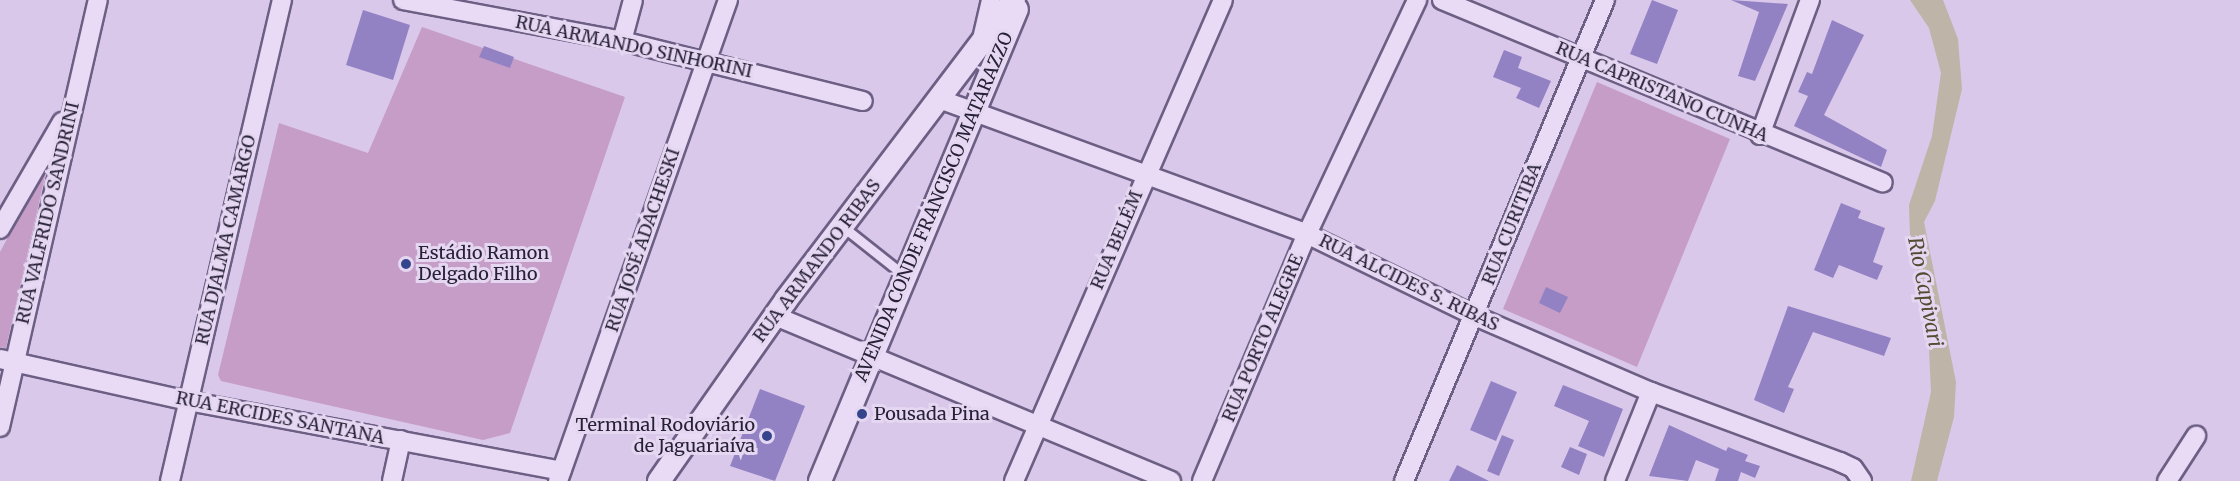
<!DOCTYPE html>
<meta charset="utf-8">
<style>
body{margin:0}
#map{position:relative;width:2240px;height:481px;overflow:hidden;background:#dac8ea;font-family:Merriweather,serif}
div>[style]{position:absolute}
.green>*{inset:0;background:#c59dc7}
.water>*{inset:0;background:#beb4a8}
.building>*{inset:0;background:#9282c4}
.roads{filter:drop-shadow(2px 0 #6c5f84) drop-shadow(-2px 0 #6c5f84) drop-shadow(0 2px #6c5f84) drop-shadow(0 -2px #6c5f84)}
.service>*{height:9px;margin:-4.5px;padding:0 4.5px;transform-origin:4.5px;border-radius:4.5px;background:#e9daf5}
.minor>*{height:18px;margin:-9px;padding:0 9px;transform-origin:9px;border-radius:9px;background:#e9daf5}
.tertiary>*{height:22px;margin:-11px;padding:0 11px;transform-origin:11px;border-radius:11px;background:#e9daf5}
.dots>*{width:16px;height:16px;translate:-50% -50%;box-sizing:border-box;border:3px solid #e5d7f2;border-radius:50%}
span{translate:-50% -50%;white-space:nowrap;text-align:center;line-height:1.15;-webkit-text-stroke:6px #e5d7f2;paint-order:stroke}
.street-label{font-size:18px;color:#272136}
.poi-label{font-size:18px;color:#272136}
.left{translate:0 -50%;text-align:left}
.right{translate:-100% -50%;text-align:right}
.water-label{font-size:20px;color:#544c32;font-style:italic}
</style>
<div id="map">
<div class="green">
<div style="clip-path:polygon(422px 27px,625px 97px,510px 433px,483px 440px,221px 381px,218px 375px,279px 123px,368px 153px)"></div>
<div style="clip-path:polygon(1597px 82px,1730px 139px,1637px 367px,1503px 309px)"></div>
<div style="clip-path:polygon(48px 163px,6px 348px,0 347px,0 252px)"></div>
</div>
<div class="water">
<div style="clip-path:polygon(1910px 0,1943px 0,1958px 39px,1962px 89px,1935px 201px,1924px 222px,1956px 382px,1954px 417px,1937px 481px,1911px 481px,1931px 392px,1928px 327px,1910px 234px,1909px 205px,1932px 136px,1941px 73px,1929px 28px)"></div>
</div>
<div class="building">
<div style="clip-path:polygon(1652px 0,1678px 10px,1657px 64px,1630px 54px)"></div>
<div style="clip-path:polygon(1731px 0,1788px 4px,1755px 81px,1738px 76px,1759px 12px)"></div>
<div style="clip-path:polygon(363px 10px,410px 25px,393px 80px,346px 65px)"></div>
<div style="clip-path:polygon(1832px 20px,1864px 35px,1824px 115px,1887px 150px,1881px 167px,1794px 126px,1808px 96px,1798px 92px,1807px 72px,1812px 74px)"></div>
<div style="clip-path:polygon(484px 46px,514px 57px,510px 68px,479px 57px)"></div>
<div style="clip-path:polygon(1504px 50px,1522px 57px,1518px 68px,1551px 81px,1539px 108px,1516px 98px,1521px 88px,1493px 77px)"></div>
<div style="clip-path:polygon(1841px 203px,1861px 211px,1858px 218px,1885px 228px,1873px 262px,1883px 266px,1877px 280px,1839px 265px,1833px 278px,1814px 270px)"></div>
<div style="clip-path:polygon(1546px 287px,1568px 297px,1560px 313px,1539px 303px)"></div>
<div style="clip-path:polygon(1788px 306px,1891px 338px,1884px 356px,1813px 332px,1788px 387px,1794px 389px,1784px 413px,1754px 400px)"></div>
<div style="clip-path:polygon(1491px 381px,1517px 392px,1496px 441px,1470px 430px)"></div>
<div style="clip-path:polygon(1563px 385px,1623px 409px,1604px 457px,1578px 446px,1589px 421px,1554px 406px)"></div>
<div style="clip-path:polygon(760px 389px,805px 406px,775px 481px,730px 466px)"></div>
<div style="clip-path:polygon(1669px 425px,1726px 451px,1728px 447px,1748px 455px,1745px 461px,1760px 466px,1755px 478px,1741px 472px,1738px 481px,1715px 481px,1719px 469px,1696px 460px,1688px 481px,1649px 476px)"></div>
<div style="clip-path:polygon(1502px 435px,1514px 440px,1499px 476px,1487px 471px)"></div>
<div style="clip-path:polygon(1570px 447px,1587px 454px,1579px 475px,1561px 467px)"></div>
<div style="clip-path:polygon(1457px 465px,1489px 481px,1449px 481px)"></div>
</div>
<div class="roads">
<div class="service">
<div style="left:842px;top:226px;width:80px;rotate:38.4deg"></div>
</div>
<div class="minor">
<div style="left:403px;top:0;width:223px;rotate:10.6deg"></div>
<div style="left:622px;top:41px;width:248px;rotate:14deg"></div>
<div style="left:1442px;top:0;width:477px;rotate:22.5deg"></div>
<div style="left:982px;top:39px;width:40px;rotate:-77deg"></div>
<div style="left:622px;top:41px;width:42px;rotate:-75deg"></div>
<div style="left:939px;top:99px;width:392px;rotate:20.1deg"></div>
<div style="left:1307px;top:234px;width:187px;rotate:26deg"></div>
<div style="left:1475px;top:316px;width:192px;rotate:23.4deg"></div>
<div style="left:1651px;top:392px;width:202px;rotate:20.3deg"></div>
<div style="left:1840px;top:462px;width:14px;rotate:25deg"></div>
<div style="left:1853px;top:468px;width:16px;rotate:55deg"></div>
<div style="left:1760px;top:135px;width:144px;rotate:-69.7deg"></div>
<div style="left:0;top:229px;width:124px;rotate:-59.9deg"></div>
<div style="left:775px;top:316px;width:429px;rotate:22.6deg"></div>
<div style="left:0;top:359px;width:193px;rotate:12.6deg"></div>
<div style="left:188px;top:401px;width:380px;rotate:10.6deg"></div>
<div style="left:0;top:427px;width:438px;rotate:-77.1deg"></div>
<div style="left:170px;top:481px;width:494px;rotate:-76.9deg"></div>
<div style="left:392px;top:481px;width:42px;rotate:-77.6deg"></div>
<div style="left:558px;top:481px;width:510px;rotate:-70.54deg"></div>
<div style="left:1014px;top:481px;width:524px;rotate:-66.51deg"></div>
<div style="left:1202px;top:481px;width:268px;rotate:-67deg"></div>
<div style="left:1307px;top:234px;width:259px;rotate:-64.8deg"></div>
<div style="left:1404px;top:481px;width:521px;rotate:-67.32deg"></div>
<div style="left:1615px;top:481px;width:96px;rotate:-68deg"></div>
<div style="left:2167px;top:481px;width:54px;rotate:-57.2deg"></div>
</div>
<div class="tertiary">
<div style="left:659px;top:481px;width:221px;rotate:-54.9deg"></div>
<div style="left:786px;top:300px;width:377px;rotate:-52.8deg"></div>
<div style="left:820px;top:481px;width:511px;rotate:-67.35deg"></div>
</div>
</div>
<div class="dots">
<div style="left:406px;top:264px;background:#35458c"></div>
<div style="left:862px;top:414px;background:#35458c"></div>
<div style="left:767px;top:436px;background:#35458c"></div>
</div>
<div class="street-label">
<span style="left:634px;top:47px;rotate:12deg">RUA ARMANDO SINHORINI</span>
<span style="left:1662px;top:92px;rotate:23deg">RUA CAPRISTANO CUNHA</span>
<span style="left:934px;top:207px;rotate:-67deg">AVENIDA CONDE FRANCISCO MATARAZZO</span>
<span style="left:48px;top:213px;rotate:-77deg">RUA VALFRIDO SANDRINI</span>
<span style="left:1512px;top:224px;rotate:-68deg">RUA CURITIBA</span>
<span style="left:226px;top:240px;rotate:-77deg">RUA DJALMA CAMARGO</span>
<span style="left:643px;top:240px;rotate:-71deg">RUA JOSÉ ADACHESKI</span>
<span style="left:1117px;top:240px;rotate:-67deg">RUA BELÉM</span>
<span style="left:817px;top:261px;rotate:-53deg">RUA ARMANDO RIBAS</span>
<span style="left:1409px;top:283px;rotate:26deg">RUA ALCIDES S. RIBAS</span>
<span style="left:1263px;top:338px;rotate:-67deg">RUA PORTO ALEGRE</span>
<span style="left:280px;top:418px;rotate:11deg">RUA ERCIDES SANTANA</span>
</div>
<div class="poi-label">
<span class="left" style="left:418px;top:264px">Estádio Ramon<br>Delgado Filho</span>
<span class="left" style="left:874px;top:414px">Pousada Pina</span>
<span class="right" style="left:755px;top:436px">Terminal Rodoviário<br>de Jaguariaíva</span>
</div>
<div class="water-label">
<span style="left:1926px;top:292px;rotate:79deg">Rio Capivari</span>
</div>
</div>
